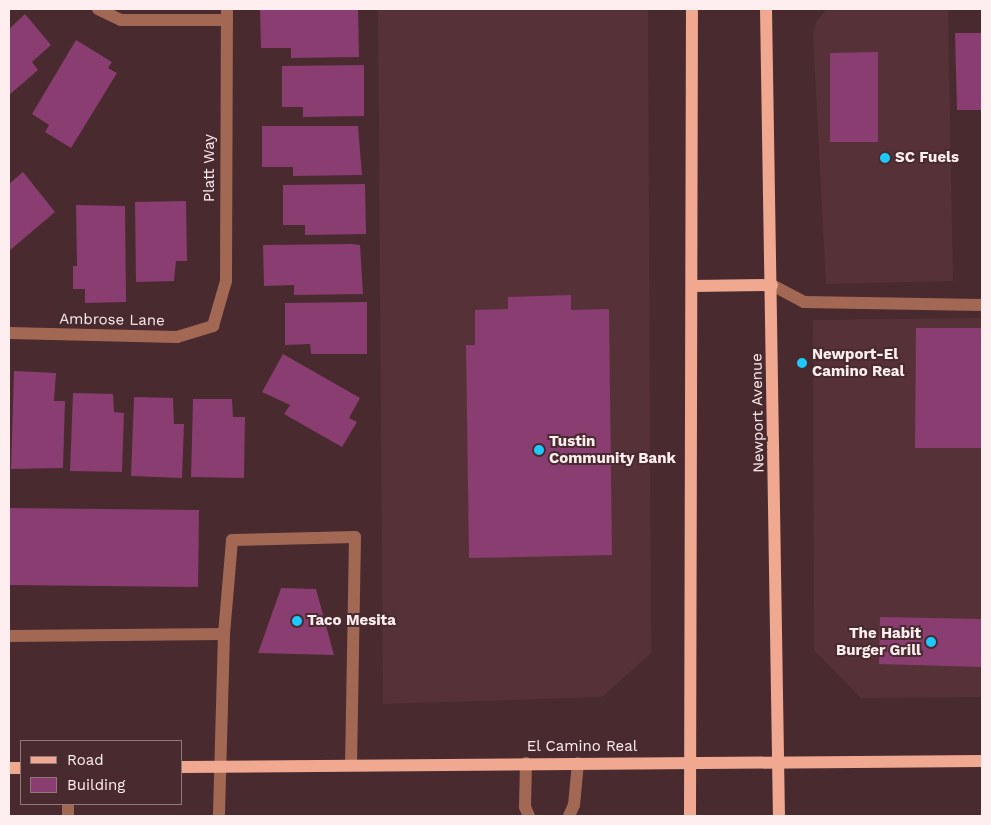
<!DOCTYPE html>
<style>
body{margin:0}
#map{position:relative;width:991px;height:825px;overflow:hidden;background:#482a2f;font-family:"Work Sans",sans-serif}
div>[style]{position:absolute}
.built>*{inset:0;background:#563238}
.building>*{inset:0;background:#893d71}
.minor>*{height:12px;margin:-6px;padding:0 6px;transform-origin:6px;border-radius:6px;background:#a26854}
.major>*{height:12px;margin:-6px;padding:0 6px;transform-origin:6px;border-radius:6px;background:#f0a890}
.dots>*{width:14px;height:14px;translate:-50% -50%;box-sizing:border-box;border:2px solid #482a2f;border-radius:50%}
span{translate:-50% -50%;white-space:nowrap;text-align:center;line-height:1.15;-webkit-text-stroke:4px #482a2f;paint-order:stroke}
.poi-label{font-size:15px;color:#ffeef0;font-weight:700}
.left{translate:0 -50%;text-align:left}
.right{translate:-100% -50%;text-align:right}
.street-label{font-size:15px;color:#ffeef0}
.frame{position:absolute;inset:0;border:10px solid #ffeef0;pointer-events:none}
.legend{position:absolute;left:20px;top:740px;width:162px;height:65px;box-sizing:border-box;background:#482a2f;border:1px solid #91787c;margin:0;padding:6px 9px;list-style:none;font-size:15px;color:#ffeef0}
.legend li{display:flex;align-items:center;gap:10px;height:25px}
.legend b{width:25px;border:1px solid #91787c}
</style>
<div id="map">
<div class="built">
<div style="clip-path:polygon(378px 9px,648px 9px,651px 653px,602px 697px,383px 704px)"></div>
<div style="clip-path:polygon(827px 9px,948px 9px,953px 281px,826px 284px,813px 35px,816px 22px)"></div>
<div style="clip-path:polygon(982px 318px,982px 697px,861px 698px,814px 650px,813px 320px)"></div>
</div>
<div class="building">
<div style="clip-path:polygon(260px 9px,358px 9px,359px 57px,291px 58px,291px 48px,261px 48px)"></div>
<div style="clip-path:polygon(25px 14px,51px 45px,32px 62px,38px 70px,9px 95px,9px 29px)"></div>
<div style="clip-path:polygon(955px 33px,982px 33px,981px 110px,957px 110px)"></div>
<div style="clip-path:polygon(76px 40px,112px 62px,108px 68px,117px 73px,71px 148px,45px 132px,49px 125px,32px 114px)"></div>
<div style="clip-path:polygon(878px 52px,878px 142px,830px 142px,830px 53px)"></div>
<div style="clip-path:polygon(364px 65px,364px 116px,303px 117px,303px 107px,282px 107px,282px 66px)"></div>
<div style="clip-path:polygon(262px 126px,358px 126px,362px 175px,293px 176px,293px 167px,262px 167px)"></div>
<div style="clip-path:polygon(23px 172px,55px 212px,9px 251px,9px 184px)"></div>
<div style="clip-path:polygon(365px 184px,366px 234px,305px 235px,305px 225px,283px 225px,283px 185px)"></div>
<div style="clip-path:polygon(186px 201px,187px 261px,176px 261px,174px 281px,136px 282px,135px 202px)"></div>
<div style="clip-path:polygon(76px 205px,125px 206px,126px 302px,85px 303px,85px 289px,73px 289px,73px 266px,77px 266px)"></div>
<div style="clip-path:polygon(352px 244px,360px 245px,363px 294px,294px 295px,294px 285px,264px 286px,263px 245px)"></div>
<div style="clip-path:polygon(571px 295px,571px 310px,609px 309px,612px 555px,469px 558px,466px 345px,475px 345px,475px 310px,508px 309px,508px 297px)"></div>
<div style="clip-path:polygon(367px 302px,367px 354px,311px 354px,310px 344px,285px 345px,285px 303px)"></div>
<div style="clip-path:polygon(916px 328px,982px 328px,982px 448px,915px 448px)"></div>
<div style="clip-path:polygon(283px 354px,360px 398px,349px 418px,357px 422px,342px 447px,284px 414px,290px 405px,262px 392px)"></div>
<div style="clip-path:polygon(14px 371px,56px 373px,54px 401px,65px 401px,63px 468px,11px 469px)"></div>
<div style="clip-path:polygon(73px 393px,113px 394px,114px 412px,124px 413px,122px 472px,70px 471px)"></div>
<div style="clip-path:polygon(134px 397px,173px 398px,174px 424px,184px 424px,182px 478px,131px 476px)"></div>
<div style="clip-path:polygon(193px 399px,232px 399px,233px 417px,245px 417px,244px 478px,191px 477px)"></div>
<div style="clip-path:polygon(9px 508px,199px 510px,198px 587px,9px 585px)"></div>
<div style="clip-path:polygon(281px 588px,316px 589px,334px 655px,258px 653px)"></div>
<div style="clip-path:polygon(880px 617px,982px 619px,982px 667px,879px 664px)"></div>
</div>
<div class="minor">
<div style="left:98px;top:9px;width:25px;rotate:26deg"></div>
<div style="left:121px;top:20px;width:106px"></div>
<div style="left:772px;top:285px;width:36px;rotate:28deg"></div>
<div style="left:804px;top:302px;width:178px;rotate:1deg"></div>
<div style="left:9px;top:333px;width:168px;rotate:1.4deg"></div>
<div style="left:177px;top:337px;width:38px;rotate:-17deg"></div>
<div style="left:213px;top:326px;width:47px;rotate:-73.9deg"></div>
<div style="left:226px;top:281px;width:272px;rotate:-89.8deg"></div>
<div style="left:224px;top:634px;width:94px;rotate:-85.1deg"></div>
<div style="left:232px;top:540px;width:123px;rotate:-1.4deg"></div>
<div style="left:355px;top:537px;width:228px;rotate:91deg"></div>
<div style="left:9px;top:636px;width:215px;rotate:-0.5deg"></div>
<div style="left:224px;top:634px;width:182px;rotate:91.6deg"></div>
<div style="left:526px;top:763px;width:44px;rotate:91.3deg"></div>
<div style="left:525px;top:807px;width:10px;rotate:66deg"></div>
<div style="left:68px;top:816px;width:12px;rotate:-90deg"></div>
<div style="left:569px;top:816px;width:12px;rotate:-66deg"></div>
<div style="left:574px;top:805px;width:42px;rotate:-84.6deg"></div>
</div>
<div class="major">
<div style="left:766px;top:9px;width:807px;rotate:89.08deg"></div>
<div style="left:692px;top:286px;width:80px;rotate:-0.7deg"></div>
<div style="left:181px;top:767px;width:801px;rotate:-0.43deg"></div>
<div style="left:9px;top:768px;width:12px"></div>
<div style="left:690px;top:816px;width:807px;rotate:-89.86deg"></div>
</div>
<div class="dots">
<div style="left:885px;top:158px;background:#1dc9fd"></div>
<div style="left:802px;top:363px;background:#1dc9fd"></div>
<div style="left:539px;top:450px;background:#1dc9fd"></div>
<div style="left:297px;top:621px;background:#1dc9fd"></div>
<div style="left:931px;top:642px;background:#1dc9fd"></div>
</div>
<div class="poi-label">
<span class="left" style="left:895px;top:158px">SC Fuels</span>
<span class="left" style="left:812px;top:363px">Newport-El<br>Camino Real</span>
<span class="left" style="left:549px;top:450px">Tustin<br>Community Bank</span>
<span class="left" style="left:307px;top:621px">Taco Mesita</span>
<span class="right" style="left:921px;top:642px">The Habit<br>Burger Grill</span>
</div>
<div class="street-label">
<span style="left:210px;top:168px;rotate:-90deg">Platt Way</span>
<span style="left:112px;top:320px;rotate:1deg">Ambrose Lane</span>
<span style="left:758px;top:413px;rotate:-91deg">Newport Avenue</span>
<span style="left:582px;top:747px">El Camino Real</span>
</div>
<div class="frame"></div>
<ul class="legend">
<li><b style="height:6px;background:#f0a890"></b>Road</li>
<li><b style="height:14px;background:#893d71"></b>Building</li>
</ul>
</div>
